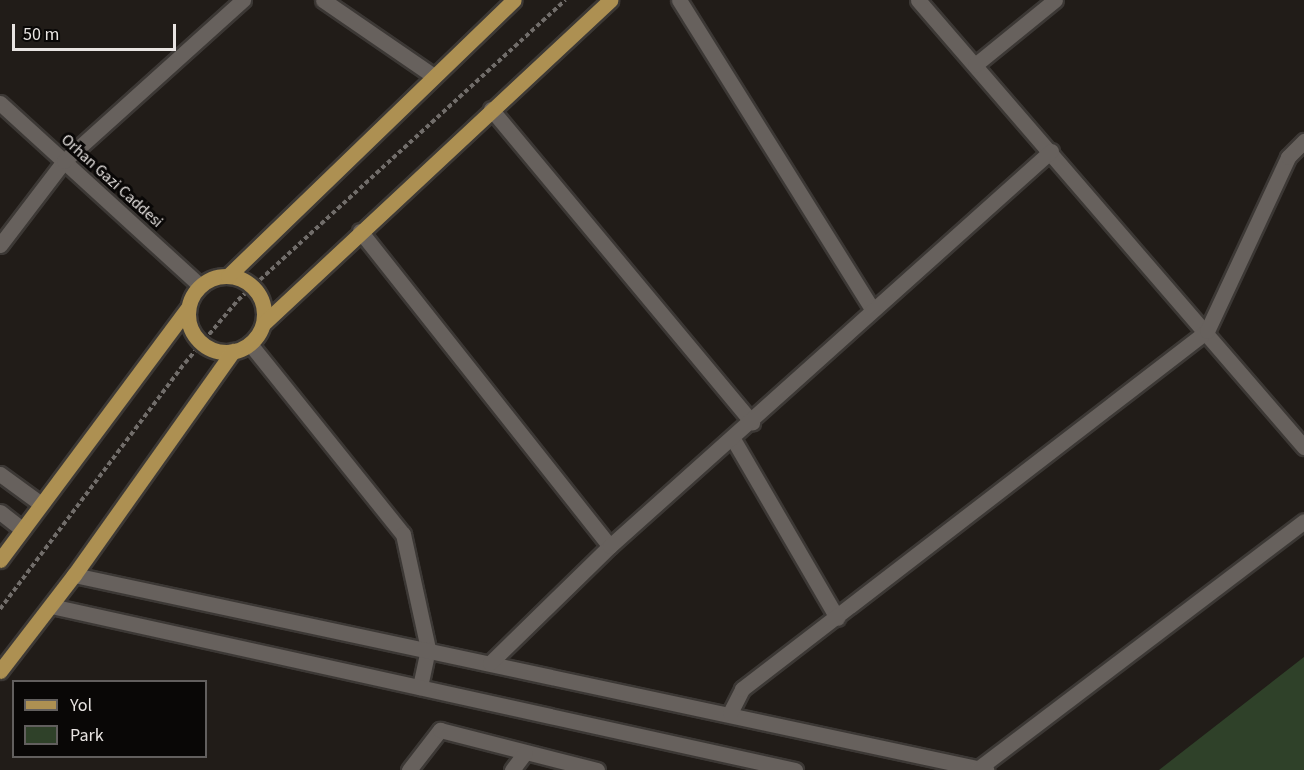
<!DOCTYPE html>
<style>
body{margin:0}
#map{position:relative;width:1304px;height:770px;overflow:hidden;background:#211c18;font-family:"Source Sans 3",sans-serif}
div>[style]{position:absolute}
.green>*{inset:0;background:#2f4129}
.path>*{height:4px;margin-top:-2px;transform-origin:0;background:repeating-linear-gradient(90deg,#716d6a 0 4.5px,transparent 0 7.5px)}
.roads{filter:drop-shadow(2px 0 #3c3835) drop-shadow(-2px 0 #3c3835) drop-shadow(0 2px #3c3835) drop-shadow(0 -2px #3c3835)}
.minor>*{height:15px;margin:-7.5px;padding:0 7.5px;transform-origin:7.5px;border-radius:7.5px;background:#67615d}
.major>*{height:15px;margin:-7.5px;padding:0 7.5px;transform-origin:7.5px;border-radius:7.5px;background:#ad9052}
.major>.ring{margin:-7.5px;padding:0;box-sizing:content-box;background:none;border:15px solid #ad9052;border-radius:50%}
span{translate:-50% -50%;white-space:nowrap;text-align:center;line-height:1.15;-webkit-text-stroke:6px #090706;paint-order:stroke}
.street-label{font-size:16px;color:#e8e4e2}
.legend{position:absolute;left:12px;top:680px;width:195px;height:78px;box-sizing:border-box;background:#090706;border:2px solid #625f5e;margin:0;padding:8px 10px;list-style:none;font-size:18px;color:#e8e4e2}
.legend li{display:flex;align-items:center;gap:12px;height:30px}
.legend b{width:30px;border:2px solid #625f5e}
.scale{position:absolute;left:12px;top:24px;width:164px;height:27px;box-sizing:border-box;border:3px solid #e8e4e2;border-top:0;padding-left:8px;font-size:18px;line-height:21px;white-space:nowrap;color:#e8e4e2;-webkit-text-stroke:4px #090706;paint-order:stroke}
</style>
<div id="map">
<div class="green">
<div style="clip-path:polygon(1304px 657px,1304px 770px,1159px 770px)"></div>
</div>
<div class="path">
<div style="left:0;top:609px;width:308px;rotate:-53.1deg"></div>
<div style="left:185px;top:363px;width:82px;rotate:-49.9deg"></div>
<div style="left:238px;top:300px;width:444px;rotate:-42.5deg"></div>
</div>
<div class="roads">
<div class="minor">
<div style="left:323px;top:0;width:132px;rotate:34.5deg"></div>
<div style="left:679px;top:0;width:364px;rotate:58deg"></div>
<div style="left:918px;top:0;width:591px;rotate:49.19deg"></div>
<div style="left:975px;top:65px;width:103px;rotate:-39.1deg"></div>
<div style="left:0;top:103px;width:270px;rotate:42.4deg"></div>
<div style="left:491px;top:109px;width:408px;rotate:50.2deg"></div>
<div style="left:360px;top:231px;width:402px;rotate:51.6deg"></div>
<div style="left:0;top:245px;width:106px;rotate:-52.7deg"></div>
<div style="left:64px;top:161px;width:241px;rotate:-42deg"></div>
<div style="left:250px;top:344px;width:244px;rotate:51.2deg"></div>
<div style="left:403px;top:534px;width:118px;rotate:77.7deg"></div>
<div style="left:428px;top:649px;width:39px;rotate:102deg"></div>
<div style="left:733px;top:439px;width:207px;rotate:59.8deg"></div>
<div style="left:0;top:474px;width:51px;rotate:36.2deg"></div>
<div style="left:0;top:512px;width:28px;rotate:38deg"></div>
<div style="left:74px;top:575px;width:933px;rotate:12.07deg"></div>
<div style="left:51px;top:606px;width:762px;rotate:12.43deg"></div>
<div style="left:490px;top:663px;width:168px;rotate:-44.3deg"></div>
<div style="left:610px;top:546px;width:592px;rotate:-41.85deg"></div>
<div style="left:730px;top:713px;width:27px;rotate:-63deg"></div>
<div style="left:742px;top:689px;width:587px;rotate:-37.59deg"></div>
<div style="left:1207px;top:331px;width:192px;rotate:-65deg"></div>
<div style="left:1288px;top:157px;width:23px;rotate:-45deg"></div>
<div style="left:979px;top:768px;width:408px;rotate:-37.2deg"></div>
<div style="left:409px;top:770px;width:51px;rotate:-52.2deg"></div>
<div style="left:440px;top:730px;width:162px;rotate:14.3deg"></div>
<div style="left:512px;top:770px;width:21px;rotate:-53deg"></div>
</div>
<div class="major">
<div class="ring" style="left:188px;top:276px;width:61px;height:61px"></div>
<div style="left:228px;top:276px;width:397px;rotate:-44deg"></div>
<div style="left:263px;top:324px;width:475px;rotate:-43deg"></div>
<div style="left:0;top:560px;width:313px;rotate:-53.3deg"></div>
<div style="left:0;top:671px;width:121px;rotate:-52.4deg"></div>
<div style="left:74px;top:575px;width:275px;rotate:-54.6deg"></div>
</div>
</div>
<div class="street-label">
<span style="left:112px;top:181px;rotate:42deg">Orhan Gazi Caddesi</span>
</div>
<ul class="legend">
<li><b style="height:8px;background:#ad9052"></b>Yol</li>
<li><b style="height:16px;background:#2f4129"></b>Park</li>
</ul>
<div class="scale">50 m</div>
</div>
